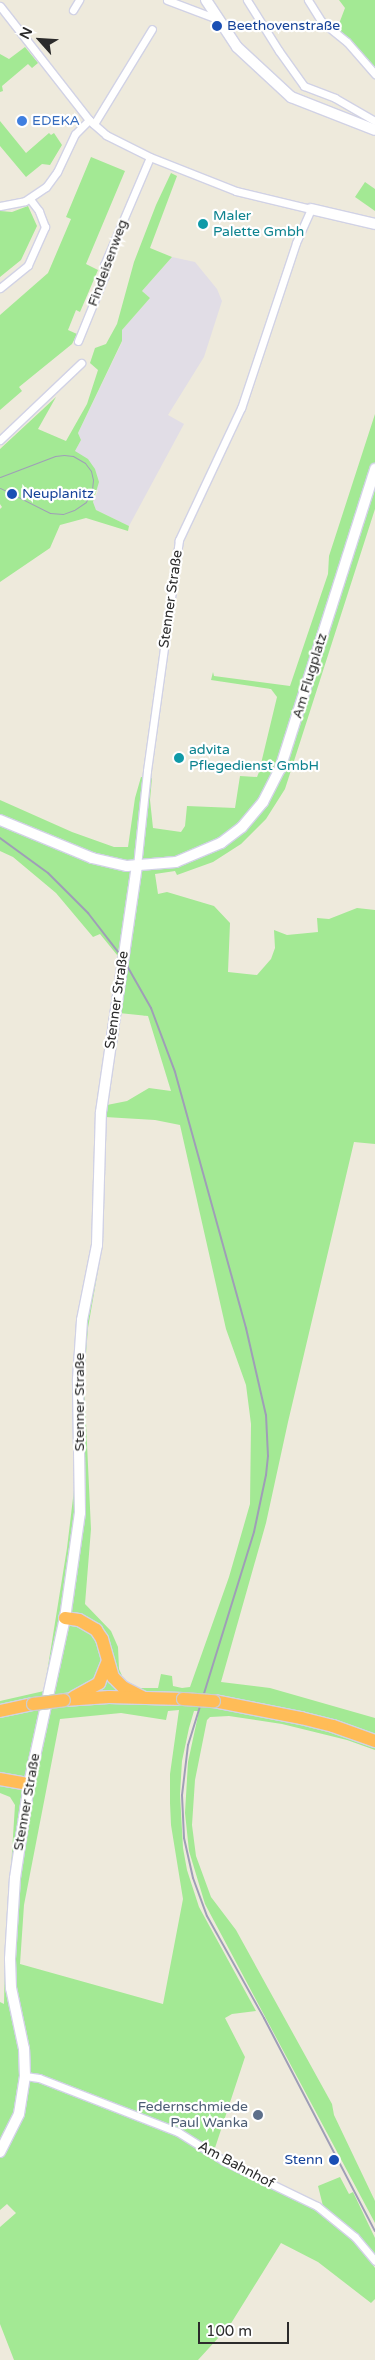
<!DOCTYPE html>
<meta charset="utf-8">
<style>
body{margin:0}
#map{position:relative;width:375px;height:2360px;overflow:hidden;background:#eeeadc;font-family:"Varela Round",sans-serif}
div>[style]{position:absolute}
.industrial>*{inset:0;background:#e1dde6}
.green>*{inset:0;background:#a3e994}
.roads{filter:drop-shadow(1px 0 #d1d2e5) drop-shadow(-1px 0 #d1d2e5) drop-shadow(0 1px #d1d2e5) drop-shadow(0 -1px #d1d2e5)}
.street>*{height:7px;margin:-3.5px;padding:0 3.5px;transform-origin:3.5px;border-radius:3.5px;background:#fff}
.secondary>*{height:10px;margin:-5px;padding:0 5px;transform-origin:5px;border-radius:5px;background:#fff}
.highway>*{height:12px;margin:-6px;padding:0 6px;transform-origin:6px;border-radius:6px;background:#ffbc57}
.tram>*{height:1px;margin:-0.5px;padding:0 0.5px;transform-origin:0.5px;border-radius:0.5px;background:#9f9eb7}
.rail>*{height:2px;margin:-1px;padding:0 1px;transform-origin:1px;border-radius:1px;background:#9f9eb7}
.bridges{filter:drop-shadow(1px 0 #ccc) drop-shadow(-1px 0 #ccc) drop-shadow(0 1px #ccc) drop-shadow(0 -1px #ccc)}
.highway-bridge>*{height:12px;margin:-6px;padding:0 6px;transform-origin:6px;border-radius:6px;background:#ffbc57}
.dots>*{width:14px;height:14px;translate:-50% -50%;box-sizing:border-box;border:2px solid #fff;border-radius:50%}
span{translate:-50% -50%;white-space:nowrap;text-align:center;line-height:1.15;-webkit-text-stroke:4.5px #fff;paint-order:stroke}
.transit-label{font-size:14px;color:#164399}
.left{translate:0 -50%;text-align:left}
.right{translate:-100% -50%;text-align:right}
.shop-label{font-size:14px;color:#366cbe}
.culture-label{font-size:14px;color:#0d838f}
.street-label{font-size:14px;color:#2b2b2b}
.service-label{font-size:14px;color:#4e5e75}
.north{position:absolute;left:15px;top:15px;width:50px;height:50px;-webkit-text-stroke:4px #fff;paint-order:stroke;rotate:296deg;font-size:14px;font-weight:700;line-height:20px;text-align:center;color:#2b2b2b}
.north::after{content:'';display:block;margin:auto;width:18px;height:22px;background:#2b2b2b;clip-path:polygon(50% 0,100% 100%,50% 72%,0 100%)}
.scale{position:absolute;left:198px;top:2322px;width:91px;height:22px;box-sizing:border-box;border:2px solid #2b2b2b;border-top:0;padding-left:6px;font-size:15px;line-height:18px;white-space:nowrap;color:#2b2b2b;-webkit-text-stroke:4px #fff;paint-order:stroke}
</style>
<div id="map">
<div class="industrial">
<div style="clip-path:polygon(172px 257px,195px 262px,217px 289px,222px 301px,204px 357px,168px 415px,184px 424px,129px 526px,96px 510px,93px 502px,98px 491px,75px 451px,81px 440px,78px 433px,122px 342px,122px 330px,150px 298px,142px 291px)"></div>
</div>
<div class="green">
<div style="clip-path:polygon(339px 0,375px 0,375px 70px,349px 39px,337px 29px,345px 8px)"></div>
<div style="clip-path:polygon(25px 47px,38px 63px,32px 68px,28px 64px,2px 86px,3px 91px,0 92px,0 54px,9px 59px)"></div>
<div style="clip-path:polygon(0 121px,26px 153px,49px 133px,51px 135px,54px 133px,62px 145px,50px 165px,42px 164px,26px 177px,0 146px)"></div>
<div style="clip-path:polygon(91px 157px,125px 171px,86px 264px,98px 270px,80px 312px,76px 310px,68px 330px,77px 334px,72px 344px,19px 387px,22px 391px,0 410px,0 315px,48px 273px,71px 219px,66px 217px)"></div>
<div style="clip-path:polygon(171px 173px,177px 176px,150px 248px,172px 257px,142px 291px,150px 298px,122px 330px,122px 341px,78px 433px,81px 440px,75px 451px,88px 459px,95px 469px,99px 482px,93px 502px,96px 510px,129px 526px,128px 531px,86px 518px,60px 525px,50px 548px,0 582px,0 509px,2px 507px,0 504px,0 449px,56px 397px,38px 429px,66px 441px,87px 404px,98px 370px,90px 363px,95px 348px,106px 344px,117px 324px,134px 262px,156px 205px)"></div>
<div style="clip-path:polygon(365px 182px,375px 189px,375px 211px,355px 197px)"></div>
<div style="clip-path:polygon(28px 206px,37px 226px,21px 260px,0 277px,0 211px,12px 212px)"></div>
<div style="clip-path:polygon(evenodd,375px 414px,375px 509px,285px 789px,266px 819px,241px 844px,213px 862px,177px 875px,175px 871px,155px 874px,158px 894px,167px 892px,214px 906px,230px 923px,228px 972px,257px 975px,271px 959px,275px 948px,274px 930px,287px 935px,318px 932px,317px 918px,329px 919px,357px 908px,375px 910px,375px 1144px,354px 1142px,288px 1422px,266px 1523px,221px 1682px,270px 1688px,375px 1718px,375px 1750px,347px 1740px,282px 1724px,229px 1716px,210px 1717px,207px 1720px,195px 1780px,192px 1825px,196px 1856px,211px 1897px,236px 1930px,332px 2104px,334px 2115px,375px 2201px,375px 2223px,205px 1904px,189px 1851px,185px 1813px,188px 1762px,199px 1711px,194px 1711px,189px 1728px,182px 1761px,180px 1794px,183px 1848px,187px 1870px,199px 1907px,256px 2011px,232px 2014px,225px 2018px,245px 2057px,212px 2157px,259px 2182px,309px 2204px,356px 2241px,375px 2268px,375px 2299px,371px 2303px,318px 2262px,281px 2243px,230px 2325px,198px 2360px,14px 2360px,0 2324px,0 2227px,16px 2213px,7px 2204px,0 2210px,0 2002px,4px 2004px,5px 1961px,15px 1805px,10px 1797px,0 1793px,0 1701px,44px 1691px,67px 1548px,77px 1465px,73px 1395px,80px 1320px,92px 1243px,96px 1118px,105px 1117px,107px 1105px,127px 1101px,149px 1088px,171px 1091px,148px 1016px,119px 1013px,126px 966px,100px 934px,93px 937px,56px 893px,13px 857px,0 851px,0 800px,72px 832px,114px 847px,128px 847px,135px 798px,141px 777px,152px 778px,150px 800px,153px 828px,181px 832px,185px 826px,187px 806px,235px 808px,240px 776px,257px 777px,259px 772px,277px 697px,271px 689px,211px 680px,213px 672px,214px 676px,290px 686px,328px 574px,329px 556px,375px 414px,105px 1117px,155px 1120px,180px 1125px,226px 1329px,246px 1385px,251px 1424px,250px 1504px,229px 1577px,190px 1687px,182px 1688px,173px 1686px,172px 1676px,161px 1674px,158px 1688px,137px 1688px,124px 1680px,119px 1669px,118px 1647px,111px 1631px,85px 1604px,91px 1529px,84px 1380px,88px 1328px,101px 1253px,105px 1117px,375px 414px,179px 1710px,170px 1774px,170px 1803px,171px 1825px,183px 1899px,163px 2004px,20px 1964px,24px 1905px,60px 1719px,121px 1713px,166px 1720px,168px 1711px,179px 1710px)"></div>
<div style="clip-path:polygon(340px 2177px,349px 2194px,353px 2192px,375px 2238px,375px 2256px,360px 2237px,323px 2206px,318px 2186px)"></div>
</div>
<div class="roads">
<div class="street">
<div style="left:167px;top:0;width:53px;rotate:20.8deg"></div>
<div style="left:247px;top:0;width:60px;rotate:57.9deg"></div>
<div style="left:279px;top:51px;width:43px;rotate:54.5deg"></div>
<div style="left:304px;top:86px;width:33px;rotate:21deg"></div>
<div style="left:335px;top:98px;width:46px;rotate:29.9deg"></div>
<div style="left:308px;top:0;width:25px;rotate:58deg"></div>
<div style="left:321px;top:21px;width:33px;rotate:39deg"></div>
<div style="left:347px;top:42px;width:43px;rotate:48.8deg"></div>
<div style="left:0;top:6px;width:145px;rotate:52deg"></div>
<div style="left:89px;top:120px;width:23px;rotate:41deg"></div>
<div style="left:106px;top:135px;width:49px;rotate:26.6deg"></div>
<div style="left:150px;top:157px;width:92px;rotate:21.6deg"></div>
<div style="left:236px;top:191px;width:77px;rotate:13.5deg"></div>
<div style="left:311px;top:209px;width:37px;rotate:114deg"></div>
<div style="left:296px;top:243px;width:174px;rotate:108.4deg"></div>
<div style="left:241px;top:408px;width:146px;rotate:115.2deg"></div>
<div style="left:179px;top:540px;width:233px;rotate:97.9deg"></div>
<div style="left:147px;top:771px;width:96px;rotate:96deg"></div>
<div style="left:73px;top:10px;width:12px;rotate:-59deg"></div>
<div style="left:94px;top:124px;width:111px;rotate:-58.6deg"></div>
<div style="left:0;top:206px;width:25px;rotate:-11deg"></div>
<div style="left:25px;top:201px;width:25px;rotate:-34deg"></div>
<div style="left:46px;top:187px;width:19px;rotate:-54deg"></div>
<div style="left:57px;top:172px;width:42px;rotate:-64.7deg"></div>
<div style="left:75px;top:134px;width:20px;rotate:-45deg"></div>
<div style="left:0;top:288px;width:36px;rotate:-39deg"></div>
<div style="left:28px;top:265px;width:42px;rotate:-65.9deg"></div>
<div style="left:45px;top:227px;width:17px;rotate:-111deg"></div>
<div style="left:39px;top:211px;width:15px;rotate:-127deg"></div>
<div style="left:78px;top:341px;width:71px;rotate:-67.8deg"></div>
<div style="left:105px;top:275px;width:10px;rotate:-96deg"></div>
<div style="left:104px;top:265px;width:117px;rotate:-66.9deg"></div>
<div style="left:0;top:440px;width:112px;rotate:-43.5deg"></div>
<div style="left:25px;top:2076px;width:14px;rotate:8deg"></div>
<div style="left:39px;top:2078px;width:149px;rotate:21.2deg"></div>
<div style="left:178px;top:2132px;width:54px;rotate:32.2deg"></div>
<div style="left:224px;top:2161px;width:103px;rotate:25.8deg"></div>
<div style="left:317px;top:2206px;width:49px;rotate:39.2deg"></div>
<div style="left:355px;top:2237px;width:31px;rotate:50deg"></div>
</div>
<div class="secondary">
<div style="left:206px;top:0;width:56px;rotate:56.6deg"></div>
<div style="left:237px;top:47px;width:74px;rotate:42.8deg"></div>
<div style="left:291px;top:97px;width:90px;rotate:21.4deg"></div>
<div style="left:311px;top:209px;width:66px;rotate:13.2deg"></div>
<div style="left:0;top:820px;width:100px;rotate:22.4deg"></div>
<div style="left:92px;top:858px;width:36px;rotate:13deg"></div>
<div style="left:127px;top:866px;width:49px;rotate:-4.7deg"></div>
<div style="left:176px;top:862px;width:49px;rotate:-22.9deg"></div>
<div style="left:221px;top:843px;width:26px;rotate:-37deg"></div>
<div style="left:242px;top:827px;width:33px;rotate:-50deg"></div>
<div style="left:263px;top:802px;width:37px;rotate:-63deg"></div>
<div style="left:280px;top:769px;width:315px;rotate:-72.4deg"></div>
<div style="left:0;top:2152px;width:42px;rotate:-63.4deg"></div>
<div style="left:19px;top:2114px;width:38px;rotate:-81deg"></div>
<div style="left:25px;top:2076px;width:27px;rotate:-92deg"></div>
<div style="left:24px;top:2049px;width:62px;rotate:-102deg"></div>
<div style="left:11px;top:1988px;width:29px;rotate:-92deg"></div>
<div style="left:10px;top:1959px;width:81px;rotate:-86.5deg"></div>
<div style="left:15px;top:1878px;width:95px;rotate:-81.5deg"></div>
<div style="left:29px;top:1784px;width:170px;rotate:-77.8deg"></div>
<div style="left:65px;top:1618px;width:106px;rotate:-81.9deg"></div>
<div style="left:80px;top:1513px;width:134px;rotate:-90.9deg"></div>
<div style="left:78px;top:1379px;width:59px;rotate:-86.1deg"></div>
<div style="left:82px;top:1320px;width:76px;rotate:-78.7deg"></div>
<div style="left:97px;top:1245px;width:133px;rotate:-88.3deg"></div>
<div style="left:101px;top:1112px;width:249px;rotate:-81.7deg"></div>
</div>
<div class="highway">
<div style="left:65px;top:1618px;width:14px;rotate:8deg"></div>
<div style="left:79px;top:1620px;width:20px;rotate:30deg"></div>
<div style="left:96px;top:1630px;width:11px;rotate:56deg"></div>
<div style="left:102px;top:1639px;width:40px;rotate:74deg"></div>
<div style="left:113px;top:1677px;width:14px;rotate:45deg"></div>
<div style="left:123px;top:1687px;width:22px;rotate:27deg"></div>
<div style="left:74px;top:1697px;width:29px;rotate:-29deg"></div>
<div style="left:99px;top:1683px;width:24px;rotate:-68deg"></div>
<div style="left:64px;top:1700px;width:45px;rotate:-3.8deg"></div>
<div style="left:109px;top:1697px;width:74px;rotate:1.5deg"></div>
<div style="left:214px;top:1701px;width:89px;rotate:11.1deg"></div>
<div style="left:301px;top:1718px;width:33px;rotate:14deg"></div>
<div style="left:333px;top:1726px;width:45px;rotate:19.7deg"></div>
<div style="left:0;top:1711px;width:34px;rotate:-12deg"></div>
<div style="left:0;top:1779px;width:29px;rotate:10deg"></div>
</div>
</div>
<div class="tram">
<div style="left:0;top:477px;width:59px;rotate:-20.9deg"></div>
<div style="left:55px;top:456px;width:9px;rotate:-6deg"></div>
<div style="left:64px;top:455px;width:9px;rotate:6deg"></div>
<div style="left:73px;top:456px;width:14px;rotate:30deg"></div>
<div style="left:85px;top:463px;width:10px;rotate:53deg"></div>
<div style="left:91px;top:471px;width:9px;rotate:77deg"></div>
<div style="left:93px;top:480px;width:10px;rotate:96deg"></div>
<div style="left:92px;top:490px;width:13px;rotate:117deg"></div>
<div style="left:86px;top:502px;width:14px;rotate:146deg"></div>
<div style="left:74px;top:510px;width:12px;rotate:160deg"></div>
<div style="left:63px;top:514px;width:13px;rotate:-176deg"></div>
<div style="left:50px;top:513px;width:56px;rotate:-153.4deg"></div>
</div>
<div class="rail">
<div style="left:0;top:838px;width:59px;rotate:36.1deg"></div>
<div style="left:48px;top:873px;width:57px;rotate:45deg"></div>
<div style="left:88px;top:913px;width:56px;rotate:52.3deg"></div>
<div style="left:122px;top:957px;width:59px;rotate:60.4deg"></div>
<div style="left:151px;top:1008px;width:68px;rotate:69.4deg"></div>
<div style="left:175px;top:1072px;width:266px;rotate:74.5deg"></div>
<div style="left:246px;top:1328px;width:89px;rotate:77.1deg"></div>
<div style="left:266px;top:1415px;width:41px;rotate:87.2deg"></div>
<div style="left:268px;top:1456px;width:19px;rotate:96deg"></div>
<div style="left:266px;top:1475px;width:58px;rotate:101.9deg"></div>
<div style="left:254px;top:1532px;width:223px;rotate:107.2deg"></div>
<div style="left:188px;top:1745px;width:50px;rotate:96.8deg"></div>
<div style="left:182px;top:1795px;width:43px;rotate:87.3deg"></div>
<div style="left:184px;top:1838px;width:41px;rotate:77.3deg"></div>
<div style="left:193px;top:1878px;width:40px;rotate:69.8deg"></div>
<div style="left:207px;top:1916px;width:117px;rotate:60.8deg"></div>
<div style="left:264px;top:2018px;width:240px;rotate:62.5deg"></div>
</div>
<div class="bridges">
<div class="highway-bridge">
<div style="left:183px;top:1699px;width:31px;rotate:4deg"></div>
<div style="left:33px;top:1704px;width:31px;rotate:-7deg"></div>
</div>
</div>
<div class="dots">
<div style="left:217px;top:26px;background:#1a4fb4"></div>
<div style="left:22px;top:121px;background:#3f7fe0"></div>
<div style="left:203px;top:224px;background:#0f9aa8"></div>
<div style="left:12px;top:494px;background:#1a4fb4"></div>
<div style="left:179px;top:758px;background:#0f9aa8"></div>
<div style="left:258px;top:2115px;background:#5c6f8a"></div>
<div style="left:334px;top:2160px;background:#1a4fb4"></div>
</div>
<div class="transit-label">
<span class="left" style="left:227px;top:26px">Beethovenstraße</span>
<span class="left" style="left:22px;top:494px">Neuplanitz</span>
<span class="right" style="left:323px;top:2160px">Stenn</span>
</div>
<div class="shop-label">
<span class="left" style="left:32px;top:121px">EDEKA</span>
</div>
<div class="culture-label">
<span class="left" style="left:213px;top:224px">Maler<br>Palette Gmbh</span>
<span class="left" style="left:189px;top:758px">advita<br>Pflegedienst GmbH</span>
</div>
<div class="street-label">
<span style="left:108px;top:263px;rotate:-70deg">Findeisenweg</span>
<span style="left:171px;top:599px;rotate:-82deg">Stenner Straße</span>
<span style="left:310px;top:676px;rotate:-73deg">Am Flugplatz</span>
<span style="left:117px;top:1000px;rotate:-82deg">Stenner Straße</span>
<span style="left:80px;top:1402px;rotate:-90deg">Stenner Straße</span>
<span style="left:27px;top:1802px;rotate:-80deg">Stenner Straße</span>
<span style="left:236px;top:2165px;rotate:28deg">Am Bahnhof</span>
</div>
<div class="service-label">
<span class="right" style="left:248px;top:2115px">Federnschmiede<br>Paul Wanka</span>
</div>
<div class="north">N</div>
<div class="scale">100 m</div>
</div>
